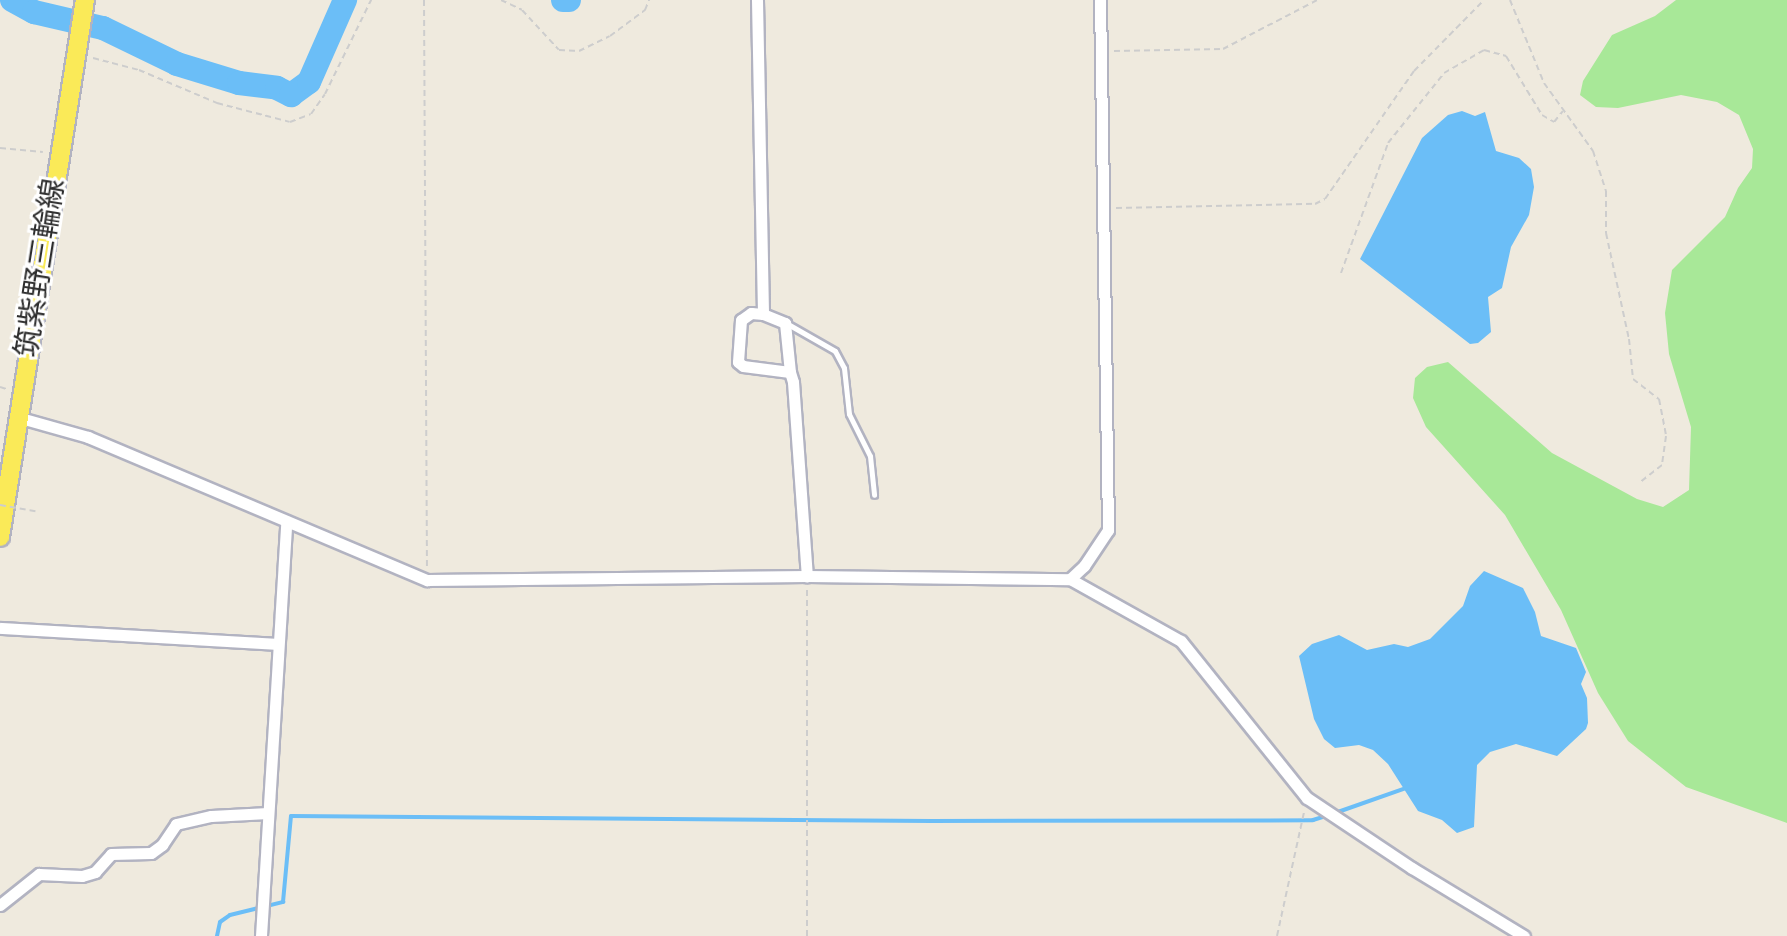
<!DOCTYPE html>
<meta charset="utf-8">
<style>
body{margin:0}
#map{position:relative;width:1787px;height:936px;overflow:hidden;background:#efeade;font-family:Figtree,"Noto Sans JP",sans-serif}
div>[style]{position:absolute}
.green>*{inset:0;background:#a8e898}
.water>*{inset:0;background:#6bbef7}
.stream>*{height:4px;margin:-2px;padding:0 2px;transform-origin:2px;border-radius:2px;background:#6bbef7}
.river>*{height:24px;margin:-12px;padding:0 12px;transform-origin:12px;border-radius:12px;background:#6bbef7}
.path>*{height:2px;margin-top:-1px;transform-origin:0;background:repeating-linear-gradient(90deg,#cdcdcd 0 6px,transparent 0 10px)}
.roads{filter:drop-shadow(2px 0 #b2b3c1) drop-shadow(-2px 0 #b2b3c1) drop-shadow(0 2px #b2b3c1) drop-shadow(0 -2px #b2b3c1)}
.service>*{height:5px;margin:-2.5px;padding:0 2.5px;transform-origin:2.5px;border-radius:2.5px;background:#fff}
.minor>*{height:11px;margin:-5.5px;padding:0 5.5px;transform-origin:5.5px;border-radius:5.5px;background:#fff}
.primary>*{height:18px;margin:-9px;padding:0 9px;transform-origin:9px;border-radius:9px;background:#faea58}
.path-bridge>*{height:2px;margin-top:-1px;transform-origin:0;background:repeating-linear-gradient(90deg,#cdcdcd 0 6px,transparent 0 10px)}
span{translate:-50% -50%;white-space:nowrap;text-align:center;line-height:1.15;-webkit-text-stroke:6px #fff;paint-order:stroke}
.street-label{font-size:30px;color:#2d2d2d}
</style>
<div id="map">
<div class="green">
<div style="clip-path:polygon(1676px 0,1787px 0,1787px 823px,1686px 787px,1628px 741px,1598px 693px,1561px 610px,1505px 515px,1426px 427px,1413px 398px,1415px 378px,1427px 367px,1448px 362px,1552px 453px,1637px 499px,1663px 507px,1689px 490px,1691px 427px,1669px 354px,1665px 313px,1672px 270px,1725px 217px,1738px 188px,1752px 168px,1753px 149px,1739px 115px,1717px 102px,1681px 95px,1618px 108px,1596px 107px,1580px 95px,1583px 81px,1612px 35px,1655px 16px)"></div>
</div>
<div class="water">
<div style="clip-path:polygon(1462px 111px,1475px 116px,1485px 112px,1496px 151px,1519px 158px,1531px 169px,1534px 187px,1529px 215px,1511px 247px,1502px 288px,1488px 297px,1491px 332px,1478px 343px,1470px 344px,1360px 259px,1422px 138px,1448px 115px)"></div>
<div style="clip-path:polygon(1484px 571px,1523px 588px,1535px 612px,1541px 636px,1576px 648px,1586px 672px,1581px 684px,1587px 698px,1588px 723px,1586px 729px,1557px 756px,1516px 744px,1490px 752px,1477px 765px,1474px 827px,1457px 833px,1442px 820px,1418px 811px,1388px 764px,1373px 750px,1359px 745px,1335px 748px,1324px 739px,1314px 719px,1299px 656px,1312px 644px,1339px 635px,1367px 650px,1394px 644px,1408px 647px,1430px 639px,1463px 606px,1470px 586px)"></div>
</div>
<div class="stream">
<div style="left:1335px;top:813px;width:78px;rotate:-19.4deg"></div>
<div style="left:217px;top:936px;width:14px;rotate:-78deg"></div>
<div style="left:220px;top:922px;width:12px;rotate:-35deg"></div>
<div style="left:230px;top:915px;width:55px;rotate:-13.8deg"></div>
<div style="left:283px;top:902px;width:86px;rotate:-84.7deg"></div>
<div style="left:291px;top:816px;width:640px;rotate:0.45deg"></div>
<div style="left:931px;top:821px;width:382px;rotate:-0.1deg"></div>
<div style="left:1313px;top:820px;width:14px;rotate:-17deg"></div>
</div>
<div class="river">
<div style="left:12px;top:0;width:25px;rotate:29deg"></div>
<div style="left:34px;top:12px;width:71px;rotate:13.1deg"></div>
<div style="left:103px;top:28px;width:82px;rotate:25.9deg"></div>
<div style="left:177px;top:64px;width:65px;rotate:17deg"></div>
<div style="left:239px;top:83px;width:38px;rotate:7deg"></div>
<div style="left:277px;top:88px;width:16px;rotate:27deg"></div>
<div style="left:291px;top:95px;width:22px;rotate:-36deg"></div>
<div style="left:309px;top:82px;width:90px;rotate:-66.3deg"></div>
<div style="left:563px;top:0;width:6px"></div>
</div>
<div class="path">
<div style="left:424px;top:0;width:567px;rotate:89.7deg"></div>
<div style="left:501px;top:0;width:23px;rotate:25deg"></div>
<div style="left:522px;top:10px;width:54px;rotate:47.2deg"></div>
<div style="left:559px;top:50px;width:20px;rotate:3deg"></div>
<div style="left:579px;top:51px;width:34px;rotate:-26deg"></div>
<div style="left:610px;top:36px;width:44px;rotate:-36.6deg"></div>
<div style="left:645px;top:10px;width:11px;rotate:-68deg"></div>
<div style="left:1510px;top:0;width:90px;rotate:67.7deg"></div>
<div style="left:1544px;top:83px;width:84px;rotate:54.2deg"></div>
<div style="left:1593px;top:151px;width:42px;rotate:72deg"></div>
<div style="left:1606px;top:191px;width:42px;rotate:90deg"></div>
<div style="left:1606px;top:233px;width:108px;rotate:77.8deg"></div>
<div style="left:1629px;top:339px;width:40px;rotate:84.3deg"></div>
<div style="left:1633px;top:379px;width:33px;rotate:38deg"></div>
<div style="left:1659px;top:399px;width:38px;rotate:79deg"></div>
<div style="left:1666px;top:436px;width:29px;rotate:98deg"></div>
<div style="left:1662px;top:465px;width:29px;rotate:142deg"></div>
<div style="left:1114px;top:51px;width:109px;rotate:-1.1deg"></div>
<div style="left:1223px;top:49px;width:106px;rotate:-27.5deg"></div>
<div style="left:93px;top:58px;width:48px;rotate:14.6deg"></div>
<div style="left:139px;top:70px;width:85px;rotate:22.9deg"></div>
<div style="left:217px;top:103px;width:75px;rotate:14.6deg"></div>
<div style="left:290px;top:122px;width:22px;rotate:-21deg"></div>
<div style="left:311px;top:114px;width:24px;rotate:-55deg"></div>
<div style="left:325px;top:94px;width:105px;rotate:-63.9deg"></div>
<div style="left:0;top:148px;width:43px;rotate:5.3deg"></div>
<div style="left:1116px;top:208px;width:199px;rotate:-1.2deg"></div>
<div style="left:1315px;top:204px;width:11px;rotate:-27deg"></div>
<div style="left:1325px;top:199px;width:156px;rotate:-55.2deg"></div>
<div style="left:1414px;top:71px;width:100px;rotate:-45.4deg"></div>
<div style="left:1341px;top:273px;width:138px;rotate:-70.1deg"></div>
<div style="left:1388px;top:143px;width:90px;rotate:-51.3deg"></div>
<div style="left:1444px;top:73px;width:46px;rotate:-29.9deg"></div>
<div style="left:1484px;top:50px;width:23px;rotate:15deg"></div>
<div style="left:1506px;top:56px;width:69px;rotate:58.6deg"></div>
<div style="left:1542px;top:115px;width:14px;rotate:30deg"></div>
<div style="left:1554px;top:122px;width:14px;rotate:-51deg"></div>
<div style="left:0;top:387px;width:9px;rotate:18deg"></div>
<div style="left:807px;top:936px;width:347px;rotate:-90deg"></div>
<div style="left:1277px;top:936px;width:127px;rotate:-77.7deg"></div>
</div>
<div class="roads">
<div class="service">
<div style="left:786px;top:323px;width:56px;rotate:29.7deg"></div>
<div style="left:835px;top:351px;width:19px;rotate:62deg"></div>
<div style="left:844px;top:368px;width:46px;rotate:83.8deg"></div>
<div style="left:849px;top:414px;width:47px;rotate:63.4deg"></div>
<div style="left:870px;top:456px;width:39px;rotate:84deg"></div>
</div>
<div class="minor">
<div style="left:757px;top:0;width:314px;rotate:88.9deg"></div>
<div style="left:763px;top:314px;width:12px;rotate:-175deg"></div>
<div style="left:751px;top:313px;width:12px;rotate:145deg"></div>
<div style="left:741px;top:320px;width:42px;rotate:94.1deg"></div>
<div style="left:738px;top:362px;width:6px;rotate:39deg"></div>
<div style="left:743px;top:366px;width:47px;rotate:7.3deg"></div>
<div style="left:790px;top:372px;width:10px;rotate:73deg"></div>
<div style="left:793px;top:382px;width:195px;rotate:85.9deg"></div>
<div style="left:763px;top:314px;width:24px;rotate:22deg"></div>
<div style="left:785px;top:323px;width:49px;rotate:84.2deg"></div>
<div style="left:17px;top:417px;width:74px;rotate:15.7deg"></div>
<div style="left:88px;top:437px;width:368px;rotate:22.9deg"></div>
<div style="left:427px;top:580px;width:380px;rotate:-0.6deg"></div>
<div style="left:807px;top:576px;width:263px;rotate:0.7deg"></div>
<div style="left:1070px;top:579px;width:127px;rotate:29.2deg"></div>
<div style="left:1181px;top:641px;width:201px;rotate:51.3deg"></div>
<div style="left:1307px;top:798px;width:126px;rotate:33.7deg"></div>
<div style="left:1412px;top:868px;width:131px;rotate:31.3deg"></div>
<div style="left:1070px;top:579px;width:19px;rotate:-43deg"></div>
<div style="left:1084px;top:566px;width:43px;rotate:-56.3deg"></div>
<div style="left:1108px;top:530px;width:530px;rotate:-90.86deg"></div>
<div style="left:0;top:628px;width:278px;rotate:3.3deg"></div>
<div style="left:0;top:905px;width:50px;rotate:-38.5deg"></div>
<div style="left:39px;top:874px;width:43px;rotate:2.7deg"></div>
<div style="left:82px;top:876px;width:14px;rotate:-17deg"></div>
<div style="left:95px;top:872px;width:24px;rotate:-48deg"></div>
<div style="left:111px;top:854px;width:40px;rotate:-1.4deg"></div>
<div style="left:151px;top:853px;width:14px;rotate:-36deg"></div>
<div style="left:162px;top:845px;width:25px;rotate:-56deg"></div>
<div style="left:176px;top:824px;width:36px;rotate:-13deg"></div>
<div style="left:211px;top:816px;width:57px;rotate:-3deg"></div>
<div style="left:261px;top:936px;width:415px;rotate:-86.5deg"></div>
</div>
<div class="primary">
<div style="left:0;top:537px;width:544px;rotate:-81.01deg"></div>
</div>
</div>
<div class="path-bridge">
<div style="left:0;top:505px;width:36px;rotate:10deg"></div>
</div>
<div class="street-label">
<span style="left:40px;top:268px;rotate:-81deg">筑紫野三輪線</span>
</div>
</div>
